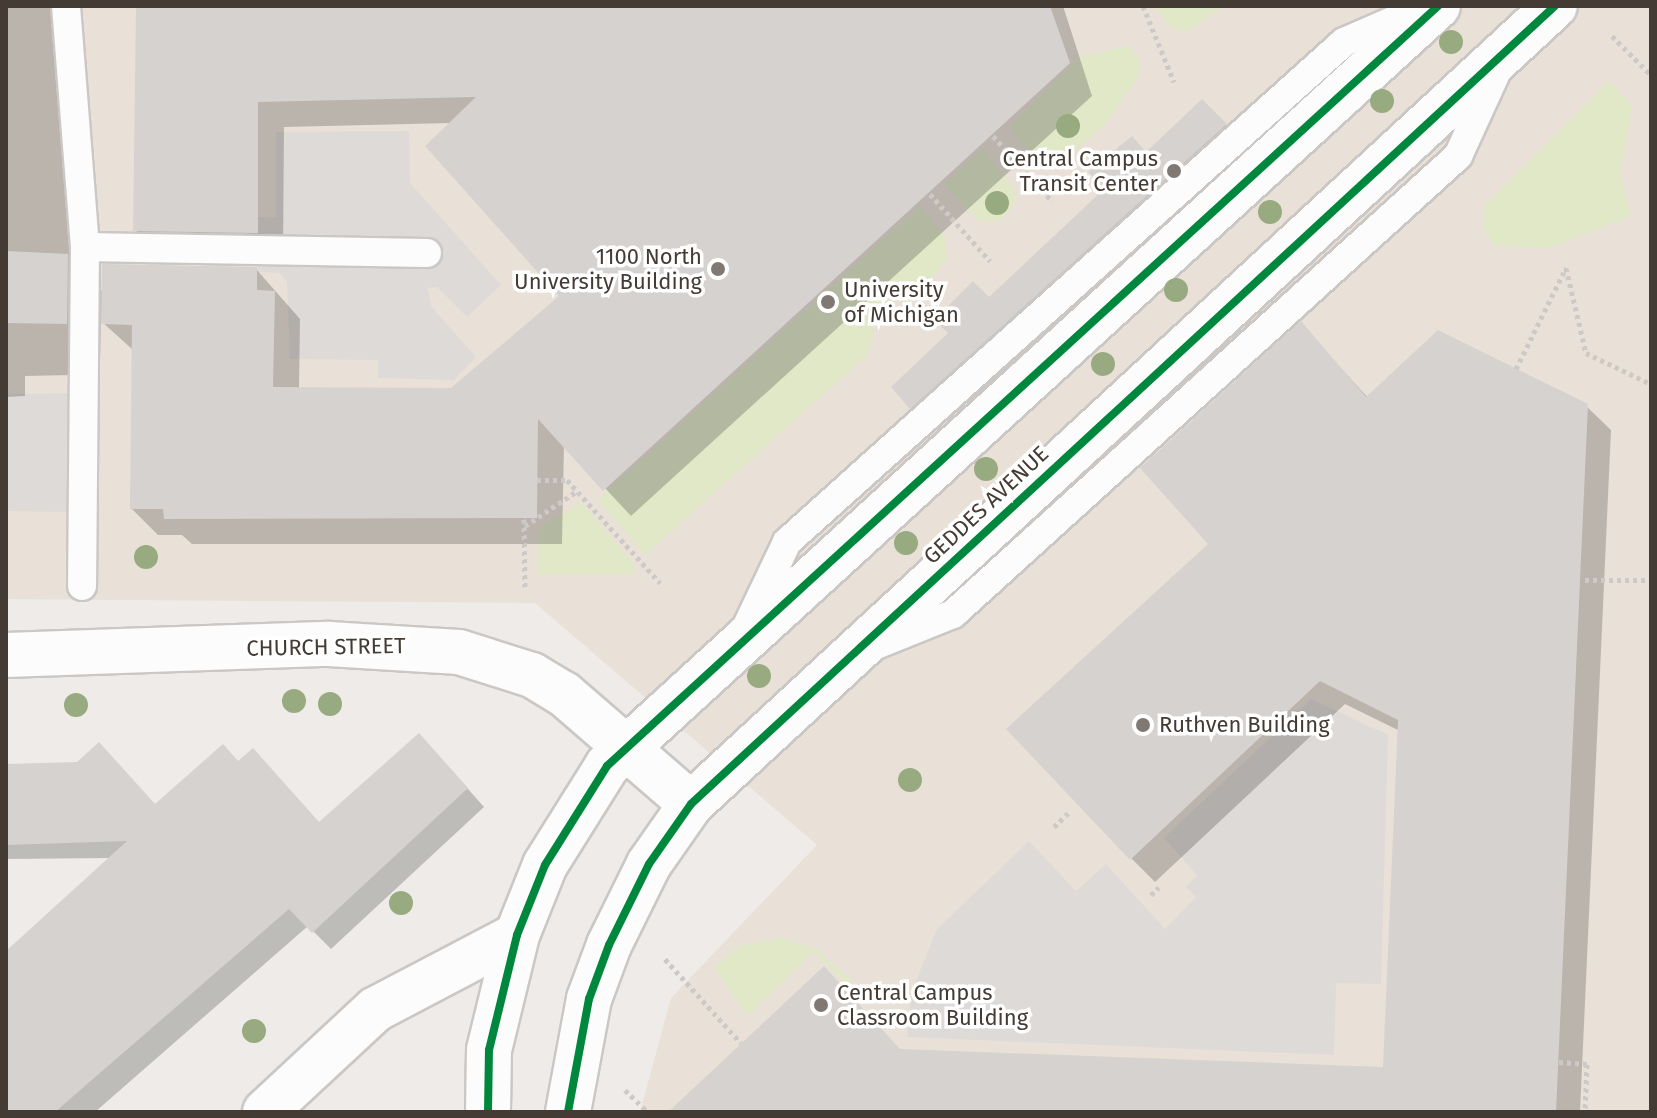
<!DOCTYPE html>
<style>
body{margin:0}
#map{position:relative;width:1657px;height:1118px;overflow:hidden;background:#eeebe8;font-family:"Fira Sans",sans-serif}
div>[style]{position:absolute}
.education>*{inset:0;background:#e9e1d7}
.green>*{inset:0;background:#e0e8c8}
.parking>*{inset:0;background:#dedad8}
.shadow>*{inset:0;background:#0003}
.building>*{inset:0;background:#d6d2cf}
.path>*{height:5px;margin-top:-2.5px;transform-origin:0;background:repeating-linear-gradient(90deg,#cdc9c6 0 4px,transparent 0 8px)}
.roads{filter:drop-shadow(2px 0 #cbc7c4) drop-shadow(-2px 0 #cbc7c4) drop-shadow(0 2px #cbc7c4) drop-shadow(0 -2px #cbc7c4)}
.service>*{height:28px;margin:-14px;padding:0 14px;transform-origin:14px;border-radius:14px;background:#fcfcfc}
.minor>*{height:44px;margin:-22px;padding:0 22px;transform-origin:22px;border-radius:22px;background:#fcfcfc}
.tertiary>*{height:44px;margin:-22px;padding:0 22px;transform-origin:22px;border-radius:22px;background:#fcfcfc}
.cycleway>*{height:8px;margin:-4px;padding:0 4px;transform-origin:4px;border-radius:4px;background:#00873e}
.trees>*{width:24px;height:24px;margin:-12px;border-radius:50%;background:#98aa7f}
.dots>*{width:22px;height:22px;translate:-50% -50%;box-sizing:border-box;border:4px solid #fff;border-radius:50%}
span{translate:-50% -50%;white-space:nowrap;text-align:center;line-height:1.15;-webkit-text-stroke:7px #fff;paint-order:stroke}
.poi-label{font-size:22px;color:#443b34}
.right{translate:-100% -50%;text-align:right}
.left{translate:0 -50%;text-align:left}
.street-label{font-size:22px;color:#443b34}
.frame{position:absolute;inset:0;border:8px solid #443b34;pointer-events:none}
</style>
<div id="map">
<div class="education">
<div style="clip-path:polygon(6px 6px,1651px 6px,1651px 1112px,640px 1112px,671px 998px,817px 845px,535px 603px,6px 599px)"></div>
</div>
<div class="green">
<div style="clip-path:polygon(1154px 6px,1226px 6px,1187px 31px,1172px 29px)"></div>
<div style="clip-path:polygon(1129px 46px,1140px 58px,1139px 75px,1108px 122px,1064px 160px,1033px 157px,1009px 127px,1080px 57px)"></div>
<div style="clip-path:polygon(1609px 81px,1632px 106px,1620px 174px,1631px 216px,1549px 248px,1495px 246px,1483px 229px,1483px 207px)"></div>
<div style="clip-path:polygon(983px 149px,1014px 189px,1016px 201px,1002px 220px,978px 221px,944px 184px)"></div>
<div style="clip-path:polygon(920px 206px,945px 238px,947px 260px,905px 305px,899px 297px,879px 308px,867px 355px,645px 555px,597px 500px)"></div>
<div style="clip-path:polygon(581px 502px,635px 565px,634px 574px,537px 574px,538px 529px)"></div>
<div style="clip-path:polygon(781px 938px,816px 949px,852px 981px,847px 985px,813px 952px,748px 1016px,714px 968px,741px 945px)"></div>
</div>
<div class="parking">
<div style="clip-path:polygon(409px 131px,410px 183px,501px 285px,467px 317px,437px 287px,428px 288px,431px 306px,476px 357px,454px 380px,378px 378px,378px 360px,290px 359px,287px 282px,280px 273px,257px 272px,258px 217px,276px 217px,276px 132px)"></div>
<div style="clip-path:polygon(67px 393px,67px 512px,6px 511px,6px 394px)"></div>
<div style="clip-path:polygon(1311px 699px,1388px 735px,1381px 984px,1336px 983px,1334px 1055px,907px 1037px,912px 991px,937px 929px,1029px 841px,1076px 891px,1106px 864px,1165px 929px,1196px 897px,1186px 887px,1197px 875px,1164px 838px)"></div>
</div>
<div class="shadow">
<div style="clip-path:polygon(6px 6px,69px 6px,71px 260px,104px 293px,256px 269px,300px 319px,299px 390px,452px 390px,562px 296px,451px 123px,284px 127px,283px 258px,161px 256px,135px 230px,137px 6px,1063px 6px,1092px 96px,631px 516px,564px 444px,562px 544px,192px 544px,182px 535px,158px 535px,132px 509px,133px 350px,101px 321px,100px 357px,72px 356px,72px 375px,25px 376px,25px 396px,6px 397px)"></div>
<div style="clip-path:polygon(1202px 102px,1247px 147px,933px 429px,911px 407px,989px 299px)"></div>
<div style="clip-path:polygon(1301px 324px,1368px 398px,1586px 406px,1611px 430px,1580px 1112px,671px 1112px,901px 1051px,1385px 1069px,1400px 731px,1345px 704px,1155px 882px,1131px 858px,1210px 544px)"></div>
<div style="clip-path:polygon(437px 754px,484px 807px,331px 949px,308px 926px,95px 1112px,6px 1112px,6px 953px,111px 858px,6px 859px,6px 766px,156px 806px,239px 763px,320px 824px)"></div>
</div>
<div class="building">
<div style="clip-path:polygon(136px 6px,1050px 6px,1070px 63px,603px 491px,538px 419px,537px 518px,164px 519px,163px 509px,130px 509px,132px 325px,101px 324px,102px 264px,257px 267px,257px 290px,275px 291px,273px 387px,451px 388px,559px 296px,425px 146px,476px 97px,258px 102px,258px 233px,133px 231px)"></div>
<div style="clip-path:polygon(1202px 99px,1227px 124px,910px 409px,891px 387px,948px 333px,934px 320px,973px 281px,989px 297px,1104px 189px,1088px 172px,1132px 136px,1146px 152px)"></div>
<div style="clip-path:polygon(6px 251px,68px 254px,67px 324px,6px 323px)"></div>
<div style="clip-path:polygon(1301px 321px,1366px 397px,1438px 330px,1588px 404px,1556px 1112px,668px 1112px,824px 966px,900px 1049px,1383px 1067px,1398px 720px,1320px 681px,1130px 860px,1006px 729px,1208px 544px,1140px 468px)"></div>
<div style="clip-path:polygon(419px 733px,468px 788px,312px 933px,289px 909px,55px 1112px,6px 1112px,6px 951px,127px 841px,6px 845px,6px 764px,77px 762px,99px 742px,155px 804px,223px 744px,238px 761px,253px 748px,319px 822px)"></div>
</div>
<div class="path">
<div style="left:1143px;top:6px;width:82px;rotate:67.8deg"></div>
<div style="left:1612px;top:36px;width:55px;rotate:45deg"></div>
<div style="left:993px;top:136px;width:88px;rotate:47.8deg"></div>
<div style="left:930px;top:194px;width:90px;rotate:48.2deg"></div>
<div style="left:1516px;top:369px;width:113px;rotate:-63.7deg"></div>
<div style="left:1566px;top:268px;width:87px;rotate:76.8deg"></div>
<div style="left:1586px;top:353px;width:72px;rotate:25.5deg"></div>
<div style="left:537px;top:480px;width:30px"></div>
<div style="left:567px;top:480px;width:139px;rotate:47.9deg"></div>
<div style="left:524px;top:519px;width:68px;rotate:89.2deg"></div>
<div style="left:525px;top:526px;width:63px;rotate:-33.9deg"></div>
<div style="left:1585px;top:580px;width:66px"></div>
<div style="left:1054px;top:827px;width:21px;rotate:-45deg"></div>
<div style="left:1151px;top:895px;width:11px;rotate:-45deg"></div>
<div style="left:665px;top:959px;width:113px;rotate:47.9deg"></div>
<div style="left:1559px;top:1062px;width:28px;rotate:4deg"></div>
<div style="left:1587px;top:1064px;width:48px;rotate:92.4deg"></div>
<div style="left:625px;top:1090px;width:32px;rotate:44deg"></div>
</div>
<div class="roads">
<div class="service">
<div style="left:66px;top:6px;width:242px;rotate:85.5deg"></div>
<div style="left:85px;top:247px;width:339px;rotate:90.5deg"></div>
<div style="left:85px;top:247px;width:342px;rotate:1deg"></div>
<div style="left:746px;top:628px;width:95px;rotate:-64.5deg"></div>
<div style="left:787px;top:542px;width:748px;rotate:-41.91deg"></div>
<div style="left:1344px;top:42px;width:83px;rotate:-23.5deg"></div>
<div style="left:876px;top:645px;width:83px;rotate:-21.9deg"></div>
<div style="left:953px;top:614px;width:682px;rotate:-42.21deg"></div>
<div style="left:1458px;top:156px;width:94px;rotate:-65.4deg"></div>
</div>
<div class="minor">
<div style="left:6px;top:655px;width:323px;rotate:-2deg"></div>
<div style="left:329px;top:644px;width:130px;rotate:3.5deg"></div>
<div style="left:459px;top:652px;width:77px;rotate:17.5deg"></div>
<div style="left:532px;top:675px;width:37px;rotate:31deg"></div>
<div style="left:564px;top:694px;width:168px;rotate:40.9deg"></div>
<div style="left:265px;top:1112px;width:151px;rotate:-42.9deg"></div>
<div style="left:376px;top:1009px;width:159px;rotate:-27.7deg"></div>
</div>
<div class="tertiary">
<div style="left:488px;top:1112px;width:62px;rotate:-89.1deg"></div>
<div style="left:489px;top:1050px;width:118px;rotate:-76.3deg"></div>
<div style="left:517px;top:935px;width:75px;rotate:-68.2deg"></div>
<div style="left:545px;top:865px;width:117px;rotate:-57.9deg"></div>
<div style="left:607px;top:766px;width:1126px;rotate:-42.44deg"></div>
<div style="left:568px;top:1112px;width:115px;rotate:-79.5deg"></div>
<div style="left:589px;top:999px;width:58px;rotate:-69.7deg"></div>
<div style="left:609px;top:945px;width:90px;rotate:-63.7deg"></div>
<div style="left:649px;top:864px;width:73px;rotate:-55deg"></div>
<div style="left:691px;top:804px;width:1176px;rotate:-42.73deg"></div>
</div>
</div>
<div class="cycleway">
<div style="left:488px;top:1112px;width:62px;rotate:-89.1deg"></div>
<div style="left:489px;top:1050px;width:118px;rotate:-76.3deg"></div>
<div style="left:517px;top:935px;width:75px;rotate:-68.2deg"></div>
<div style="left:545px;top:865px;width:117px;rotate:-57.9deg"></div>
<div style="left:607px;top:766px;width:1126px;rotate:-42.44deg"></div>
<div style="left:568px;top:1112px;width:115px;rotate:-79.5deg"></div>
<div style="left:589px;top:999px;width:58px;rotate:-69.7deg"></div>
<div style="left:609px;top:945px;width:90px;rotate:-63.7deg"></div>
<div style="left:649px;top:864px;width:73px;rotate:-55deg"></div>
<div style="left:691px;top:804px;width:1176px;rotate:-42.73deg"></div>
</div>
<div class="trees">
<div style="left:1451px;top:42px"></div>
<div style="left:1382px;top:101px"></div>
<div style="left:1068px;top:126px"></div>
<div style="left:997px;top:203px"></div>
<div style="left:1270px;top:212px"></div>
<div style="left:1176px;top:290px"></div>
<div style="left:1103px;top:364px"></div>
<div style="left:986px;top:469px"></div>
<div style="left:906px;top:543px"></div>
<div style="left:146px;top:557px"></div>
<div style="left:759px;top:676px"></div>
<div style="left:294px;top:701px"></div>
<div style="left:330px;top:704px"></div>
<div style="left:76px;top:705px"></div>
<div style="left:910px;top:780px"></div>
<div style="left:401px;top:903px"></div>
<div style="left:254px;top:1031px"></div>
</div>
<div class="dots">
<div style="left:1174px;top:171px;background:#807973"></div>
<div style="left:718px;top:269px;background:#807973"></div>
<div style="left:828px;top:302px;background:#807973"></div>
<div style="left:1143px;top:725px;background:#807973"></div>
<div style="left:821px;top:1005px;background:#807973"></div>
</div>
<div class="poi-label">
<span class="right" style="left:1158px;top:171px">Central Campus<br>Transit Center</span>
<span class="right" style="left:702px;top:269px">1100 North<br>University Building</span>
<span class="left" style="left:844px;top:302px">University<br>of Michigan</span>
<span class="left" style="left:1159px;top:725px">Ruthven Building</span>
<span class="left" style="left:837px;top:1005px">Central Campus<br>Classroom Building</span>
</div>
<div class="street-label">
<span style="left:986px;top:505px;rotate:-43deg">GEDDES AVENUE</span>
<span style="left:326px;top:647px;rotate:-1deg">CHURCH STREET</span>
</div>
<div class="frame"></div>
</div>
